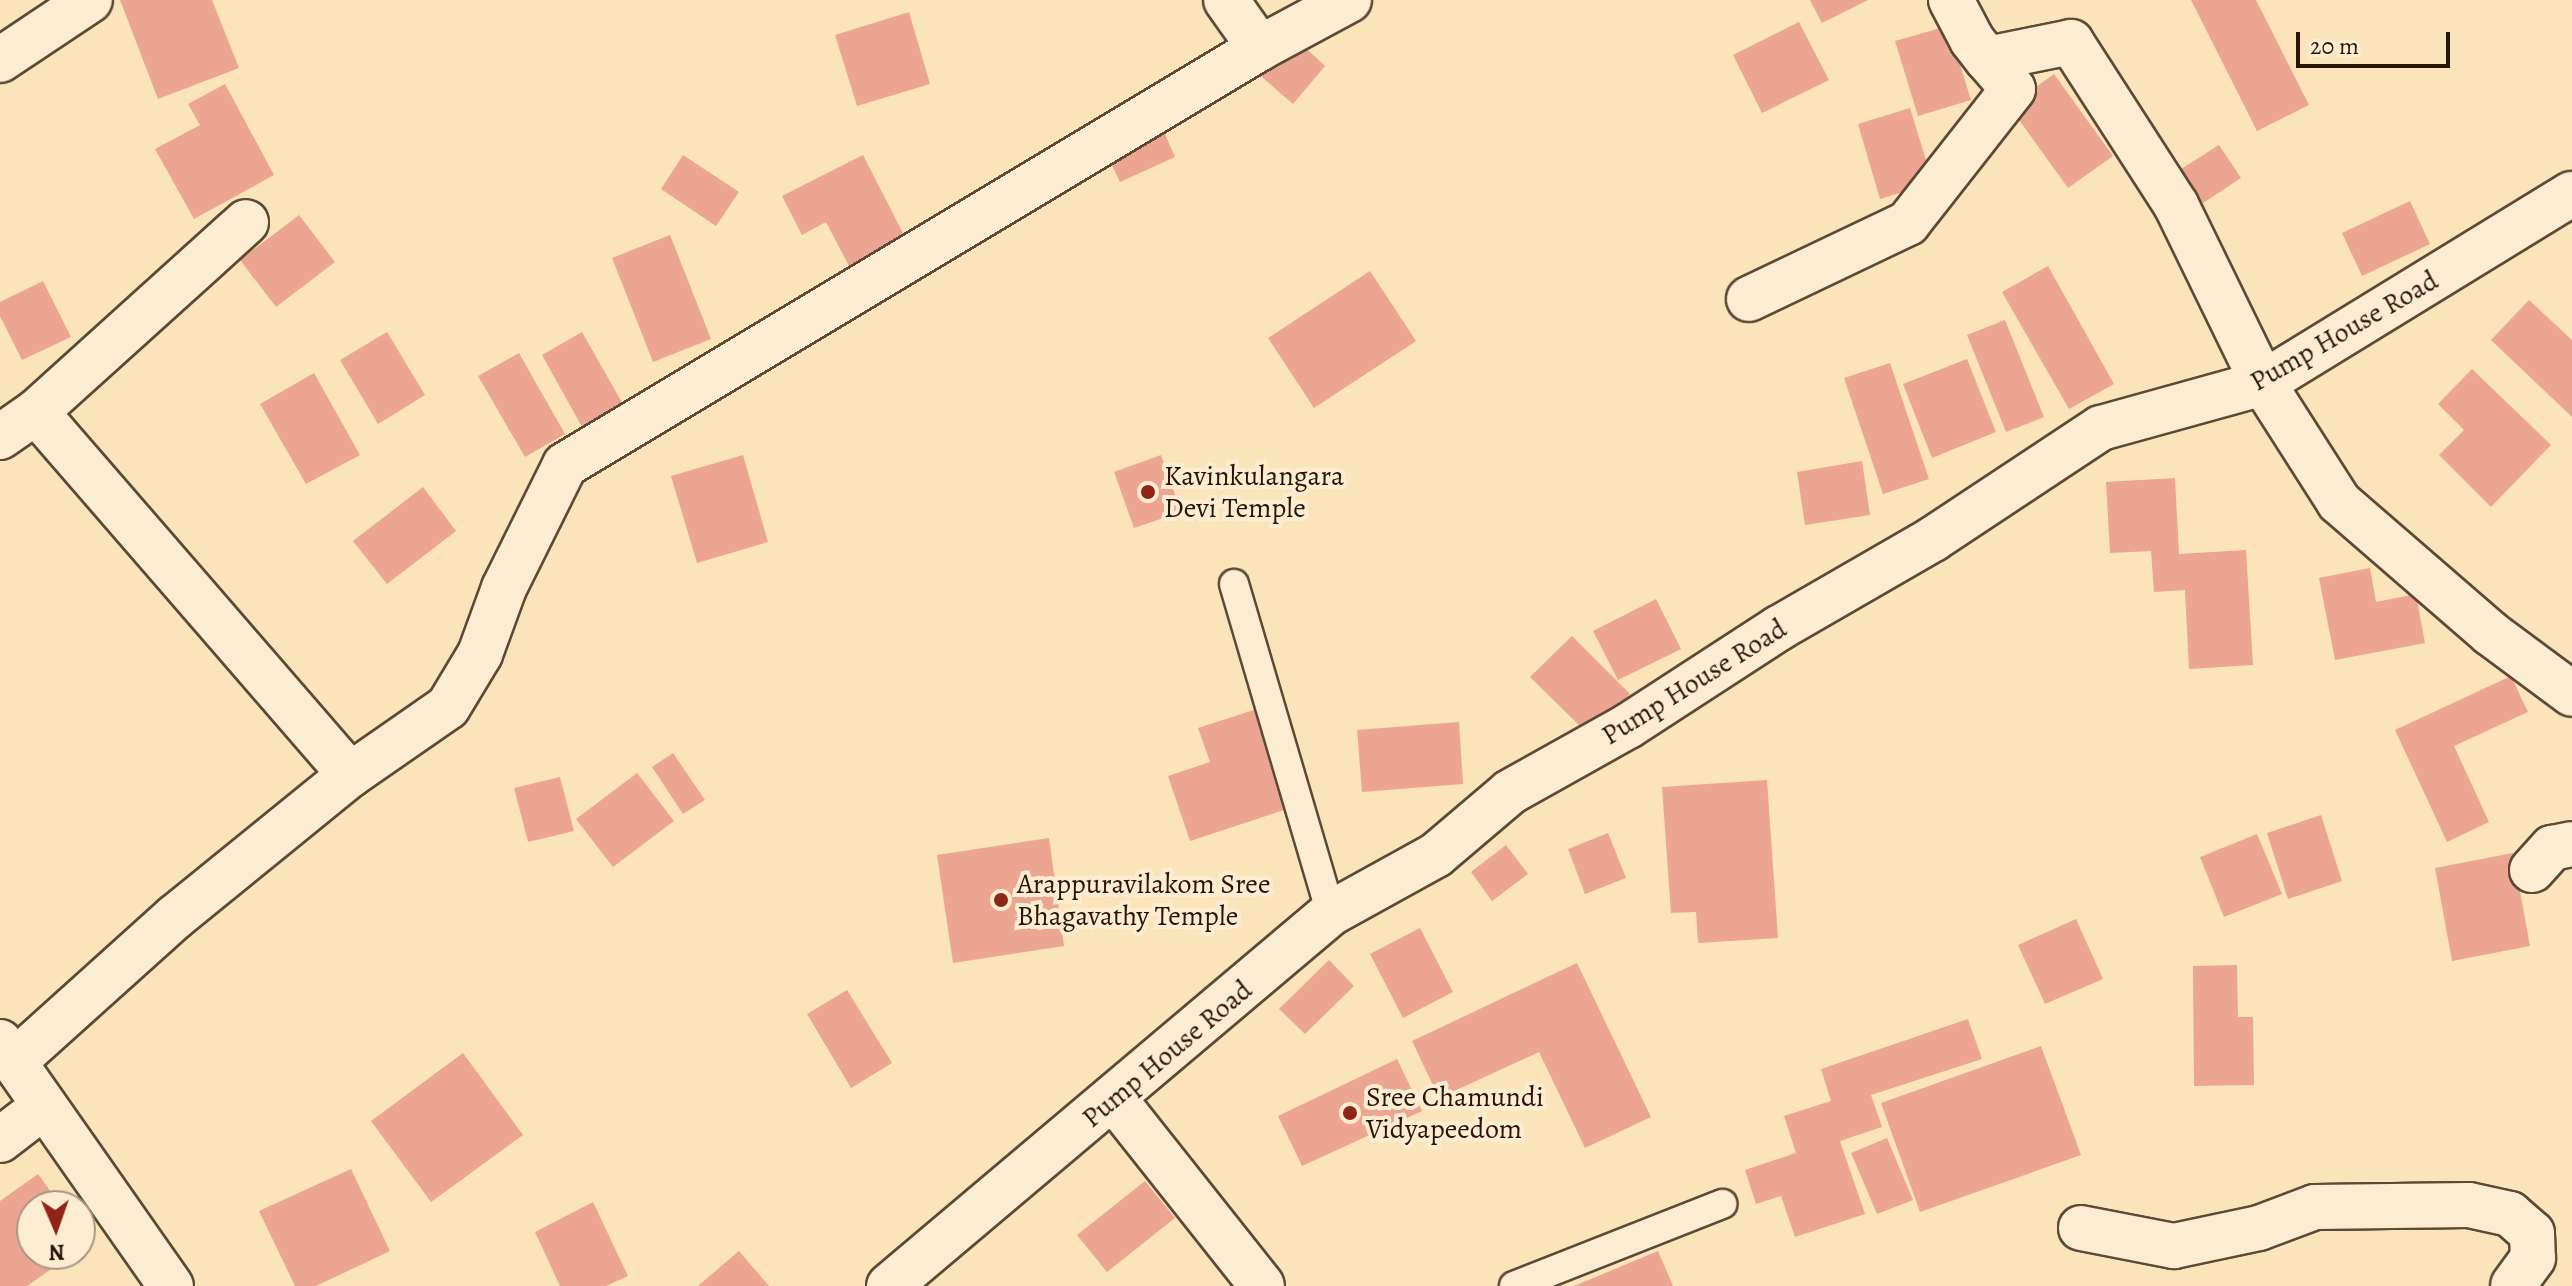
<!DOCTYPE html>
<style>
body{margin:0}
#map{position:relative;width:2572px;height:1286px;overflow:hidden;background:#fbe4ba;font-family:Alegreya,serif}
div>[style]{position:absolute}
.building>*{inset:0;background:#eca591}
.roads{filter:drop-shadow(2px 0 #5c4a36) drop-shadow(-2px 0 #5c4a36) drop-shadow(0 2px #5c4a36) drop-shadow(0 -2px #5c4a36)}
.lane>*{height:28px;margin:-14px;padding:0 14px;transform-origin:14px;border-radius:14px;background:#fcedd2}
.street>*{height:44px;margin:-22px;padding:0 22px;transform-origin:22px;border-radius:22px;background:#fcedd2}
.dots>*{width:22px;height:22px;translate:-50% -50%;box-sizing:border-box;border:4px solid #fcedd2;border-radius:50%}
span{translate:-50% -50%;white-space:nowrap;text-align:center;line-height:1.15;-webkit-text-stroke:8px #fcedd2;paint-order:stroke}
.street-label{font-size:28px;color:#27160a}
.poi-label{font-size:28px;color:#27160a}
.left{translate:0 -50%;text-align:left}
.north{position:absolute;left:16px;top:1190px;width:80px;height:80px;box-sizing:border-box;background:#fcedd2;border:2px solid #a79782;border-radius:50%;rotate:178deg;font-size:22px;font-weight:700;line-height:32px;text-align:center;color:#27160a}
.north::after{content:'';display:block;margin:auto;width:28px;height:36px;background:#8f2418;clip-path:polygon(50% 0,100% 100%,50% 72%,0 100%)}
.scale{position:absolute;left:2296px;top:32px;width:154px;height:36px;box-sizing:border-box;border:4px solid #27160a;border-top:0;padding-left:10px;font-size:24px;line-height:28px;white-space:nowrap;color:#27160a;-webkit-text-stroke:6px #fcedd2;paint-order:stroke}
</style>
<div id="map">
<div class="building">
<div style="clip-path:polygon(120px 0,212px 0,239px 68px,158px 99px)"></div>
<div style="clip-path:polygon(1810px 0,1868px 0,1822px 23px)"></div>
<div style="clip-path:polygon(2191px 0,2256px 0,2309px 105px,2257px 131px)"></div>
<div style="clip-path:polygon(909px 12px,930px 84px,857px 106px,835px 35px)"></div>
<div style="clip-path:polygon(1799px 22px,1829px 80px,1762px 113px,1733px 55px)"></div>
<div style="clip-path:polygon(1948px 26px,1971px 100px,1918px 116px,1895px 41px)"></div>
<div style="clip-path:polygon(1295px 38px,1325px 66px,1293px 104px,1261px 76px)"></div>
<div style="clip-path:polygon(2054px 74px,2113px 156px,2068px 188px,2009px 106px)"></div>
<div style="clip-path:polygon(225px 84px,274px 175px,194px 219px,155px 149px,200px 125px,188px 104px)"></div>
<div style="clip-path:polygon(1910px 108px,1933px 183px,1880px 199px,1858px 124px)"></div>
<div style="clip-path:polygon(1164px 132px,1175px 157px,1120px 182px,1108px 157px)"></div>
<div style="clip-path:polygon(2219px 145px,2241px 178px,2203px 203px,2181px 169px)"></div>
<div style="clip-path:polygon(683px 155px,739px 192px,716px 226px,661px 189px)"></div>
<div style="clip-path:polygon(863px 155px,906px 239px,850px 268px,826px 222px,802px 235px,782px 196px)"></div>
<div style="clip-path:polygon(2410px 201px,2430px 244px,2362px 276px,2342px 233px)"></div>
<div style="clip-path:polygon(299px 215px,335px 262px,276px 307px,240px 260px)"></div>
<div style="clip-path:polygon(670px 235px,711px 339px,653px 362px,612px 258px)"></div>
<div style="clip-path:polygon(2048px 266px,2114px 384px,2069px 409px,2002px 292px)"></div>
<div style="clip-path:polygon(1370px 271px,1416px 341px,1314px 408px,1268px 338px)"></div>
<div style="clip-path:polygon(43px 281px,71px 337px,22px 360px,0 316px,0 302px)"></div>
<div style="clip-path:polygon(2529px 300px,2572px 340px,2572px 417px,2491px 340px)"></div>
<div style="clip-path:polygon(2005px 320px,2044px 417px,2006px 432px,1967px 335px)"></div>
<div style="clip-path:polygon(387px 332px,425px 395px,378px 424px,340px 360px)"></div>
<div style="clip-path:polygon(582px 332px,628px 413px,587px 436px,542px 355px)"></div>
<div style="clip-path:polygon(519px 353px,565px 434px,525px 457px,478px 376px)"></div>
<div style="clip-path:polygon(1967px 359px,1996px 432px,1932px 458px,1903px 384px)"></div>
<div style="clip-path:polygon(1890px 363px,1929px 479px,1883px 494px,1844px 378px)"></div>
<div style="clip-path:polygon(2472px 369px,2551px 445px,2491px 507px,2439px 455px,2464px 430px,2438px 404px)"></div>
<div style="clip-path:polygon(314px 373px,360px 455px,306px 484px,260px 404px)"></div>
<div style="clip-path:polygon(743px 455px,768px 542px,697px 563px,671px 476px)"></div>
<div style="clip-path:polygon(1161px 455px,1181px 512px,1134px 528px,1114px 472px)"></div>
<div style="clip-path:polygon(1862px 461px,1870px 515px,1805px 525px,1797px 472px)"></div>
<div style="clip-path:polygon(2175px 478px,2179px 554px,2246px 550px,2253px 665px,2189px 669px,2185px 590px,2154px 592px,2151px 551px,2110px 553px,2106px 482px)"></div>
<div style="clip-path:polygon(423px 487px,456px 531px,387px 584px,353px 541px)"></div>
<div style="clip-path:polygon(2370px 568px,2376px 602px,2416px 594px,2425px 643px,2335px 660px,2319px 578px)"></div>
<div style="clip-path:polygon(1656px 599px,1681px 649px,1618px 680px,1593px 631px)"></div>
<div style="clip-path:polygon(1572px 636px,1630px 694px,1589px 735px,1530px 677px)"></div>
<div style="clip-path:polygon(2511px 676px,2528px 712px,2454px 746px,2489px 822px,2447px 842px,2395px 730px)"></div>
<div style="clip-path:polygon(1257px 709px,1290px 808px,1190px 841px,1168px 776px,1210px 762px,1198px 728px)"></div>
<div style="clip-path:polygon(1459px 722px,1463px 784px,1362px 792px,1357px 730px)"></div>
<div style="clip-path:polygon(673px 753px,705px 800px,683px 814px,652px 767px)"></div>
<div style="clip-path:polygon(637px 773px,674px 821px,613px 867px,576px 819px)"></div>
<div style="clip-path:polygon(560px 777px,574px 831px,528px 842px,514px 788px)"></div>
<div style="clip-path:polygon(1767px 780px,1778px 938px,1698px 943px,1696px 912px,1671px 913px,1662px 787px)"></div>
<div style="clip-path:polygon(2321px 815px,2342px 881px,2288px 899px,2267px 833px)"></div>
<div style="clip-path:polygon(1608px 833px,1626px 878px,1585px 894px,1568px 849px)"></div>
<div style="clip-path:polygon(2257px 834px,2282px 894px,2224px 917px,2200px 857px)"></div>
<div style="clip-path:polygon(1049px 838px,1064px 946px,953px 963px,937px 855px)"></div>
<div style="clip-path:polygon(1506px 845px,1528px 874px,1492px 901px,1471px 872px)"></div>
<div style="clip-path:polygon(2513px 853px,2530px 946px,2452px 961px,2435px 868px)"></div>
<div style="clip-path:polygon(2076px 919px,2103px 979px,2045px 1004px,2018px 945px)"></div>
<div style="clip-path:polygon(1420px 928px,1453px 992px,1403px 1018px,1370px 954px)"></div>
<div style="clip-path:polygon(1329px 960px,1354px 986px,1305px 1034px,1279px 1009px)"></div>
<div style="clip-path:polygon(1577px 963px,1651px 1117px,1585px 1148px,1539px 1052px,1439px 1098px,1412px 1041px)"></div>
<div style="clip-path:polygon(2237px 965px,2238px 1017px,2253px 1017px,2254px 1085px,2194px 1086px,2193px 966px)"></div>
<div style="clip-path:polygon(847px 990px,892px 1063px,851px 1088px,807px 1014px)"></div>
<div style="clip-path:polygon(1968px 1019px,1982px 1059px,1871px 1095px,1882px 1127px,1840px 1141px,1865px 1214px,1795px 1237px,1781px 1196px,1756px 1204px,1745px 1170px,1796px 1153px,1784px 1116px,1831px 1101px,1821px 1069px)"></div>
<div style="clip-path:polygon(2041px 1046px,2081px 1155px,1920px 1212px,1881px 1103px)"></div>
<div style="clip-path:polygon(463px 1053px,523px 1135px,431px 1202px,371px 1121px)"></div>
<div style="clip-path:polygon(1397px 1059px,1422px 1111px,1302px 1166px,1278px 1116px)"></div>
<div style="clip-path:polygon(1887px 1138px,1913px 1200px,1877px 1214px,1851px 1153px)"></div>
<div style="clip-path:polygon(351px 1169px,390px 1251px,316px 1286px,295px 1286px,259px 1211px)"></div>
<div style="clip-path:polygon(38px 1174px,61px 1206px,32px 1206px,32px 1254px,73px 1254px,27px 1286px,0 1286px,0 1201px)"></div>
<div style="clip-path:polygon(1145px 1181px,1175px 1218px,1107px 1272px,1077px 1235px)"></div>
<div style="clip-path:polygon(593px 1202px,628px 1276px,606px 1286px,560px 1286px,535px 1232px)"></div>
<div style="clip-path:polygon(80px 1232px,88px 1243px,80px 1249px)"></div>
<div style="clip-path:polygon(739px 1251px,769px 1286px,698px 1286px)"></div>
<div style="clip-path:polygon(1658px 1251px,1673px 1286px,1574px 1286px)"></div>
</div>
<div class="roads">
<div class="lane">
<div style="left:1234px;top:584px;width:343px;rotate:73.6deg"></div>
<div style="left:1514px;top:1286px;width:224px;rotate:-21.5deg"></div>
</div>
<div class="street">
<div style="left:1226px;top:0;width:59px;rotate:54.7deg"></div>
<div style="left:1951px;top:0;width:45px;rotate:62.3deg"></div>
<div style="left:1972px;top:40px;width:24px;rotate:52deg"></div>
<div style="left:1987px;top:59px;width:86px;rotate:-11.4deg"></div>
<div style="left:2071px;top:42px;width:194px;rotate:57.2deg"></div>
<div style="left:2176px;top:205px;width:198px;rotate:64deg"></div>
<div style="left:2263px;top:383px;width:141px;rotate:57.4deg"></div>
<div style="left:2339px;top:502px;width:200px;rotate:40.9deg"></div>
<div style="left:2490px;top:633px;width:102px;rotate:36.6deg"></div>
<div style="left:0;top:60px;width:108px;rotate:-33.7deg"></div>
<div style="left:1749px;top:299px;width:176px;rotate:-25.5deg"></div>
<div style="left:1908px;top:223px;width:170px;rotate:-51.9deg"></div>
<div style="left:2013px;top:89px;width:40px;rotate:-131deg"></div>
<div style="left:36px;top:412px;width:480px;rotate:49.1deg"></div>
<div style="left:0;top:437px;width:44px;rotate:-34.8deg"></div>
<div style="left:36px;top:412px;width:283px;rotate:-42.1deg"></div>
<div style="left:2532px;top:870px;width:30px;rotate:-48deg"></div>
<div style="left:2552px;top:848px;width:20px;rotate:-11deg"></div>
<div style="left:0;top:1042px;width:298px;rotate:55deg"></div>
<div style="left:16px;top:1060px;width:214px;rotate:-42deg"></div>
<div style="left:175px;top:917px;width:225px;rotate:-39.1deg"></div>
<div style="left:350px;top:775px;width:119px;rotate:-34.8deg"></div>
<div style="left:448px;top:707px;width:62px;rotate:-58.9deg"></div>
<div style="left:480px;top:654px;width:70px;rotate:-70deg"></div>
<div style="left:504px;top:588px;width:137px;rotate:-63.6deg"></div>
<div style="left:565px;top:465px;width:811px;rotate:-30.96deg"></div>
<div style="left:1260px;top:48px;width:101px;rotate:-28.3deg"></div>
<div style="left:1114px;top:1099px;width:238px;rotate:51.6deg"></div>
<div style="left:0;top:1140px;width:54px;rotate:-37.5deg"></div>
<div style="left:2081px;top:1228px;width:95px;rotate:11deg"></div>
<div style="left:2174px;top:1246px;width:87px;rotate:-12deg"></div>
<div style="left:2259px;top:1228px;width:60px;rotate:-20.6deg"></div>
<div style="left:2315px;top:1207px;width:154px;rotate:-0.7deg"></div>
<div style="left:2469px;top:1205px;width:42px;rotate:12.4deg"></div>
<div style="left:2510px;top:1214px;width:29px;rotate:41deg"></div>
<div style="left:2532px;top:1233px;width:25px;rotate:88deg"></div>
<div style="left:2533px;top:1258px;width:34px;rotate:126deg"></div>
<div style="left:889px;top:1286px;width:578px;rotate:-40.16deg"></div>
<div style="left:1331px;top:913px;width:120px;rotate:-28.9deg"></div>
<div style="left:1436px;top:855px;width:97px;rotate:-40.4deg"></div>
<div style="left:1510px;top:792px;width:135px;rotate:-29.2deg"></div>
<div style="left:1628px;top:726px;width:180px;rotate:-33deg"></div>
<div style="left:1779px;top:628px;width:178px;rotate:-30deg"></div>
<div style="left:1933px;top:539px;width:201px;rotate:-33.5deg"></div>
<div style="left:2101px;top:428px;width:168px;rotate:-15.5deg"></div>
<div style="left:2263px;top:383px;width:362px;rotate:-31.5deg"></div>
</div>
</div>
<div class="dots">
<div style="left:1148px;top:492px;background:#8f2418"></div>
<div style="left:1001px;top:900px;background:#8f2418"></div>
<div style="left:1350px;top:1113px;background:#8f2418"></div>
</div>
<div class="street-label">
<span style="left:2344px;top:331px;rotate:-30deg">Pump House Road</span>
<span style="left:1694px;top:682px;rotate:-32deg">Pump House Road</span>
<span style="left:1167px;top:1054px;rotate:-40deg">Pump House Road</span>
</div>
<div class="poi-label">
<span class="left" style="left:1164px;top:492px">Kavinkulangara<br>Devi Temple</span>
<span class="left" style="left:1017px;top:900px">Arappuravilakom Sree<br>Bhagavathy Temple</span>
<span class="left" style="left:1366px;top:1113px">Sree Chamundi<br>Vidyapeedom</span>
</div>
<div class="north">N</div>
<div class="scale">20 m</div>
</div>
